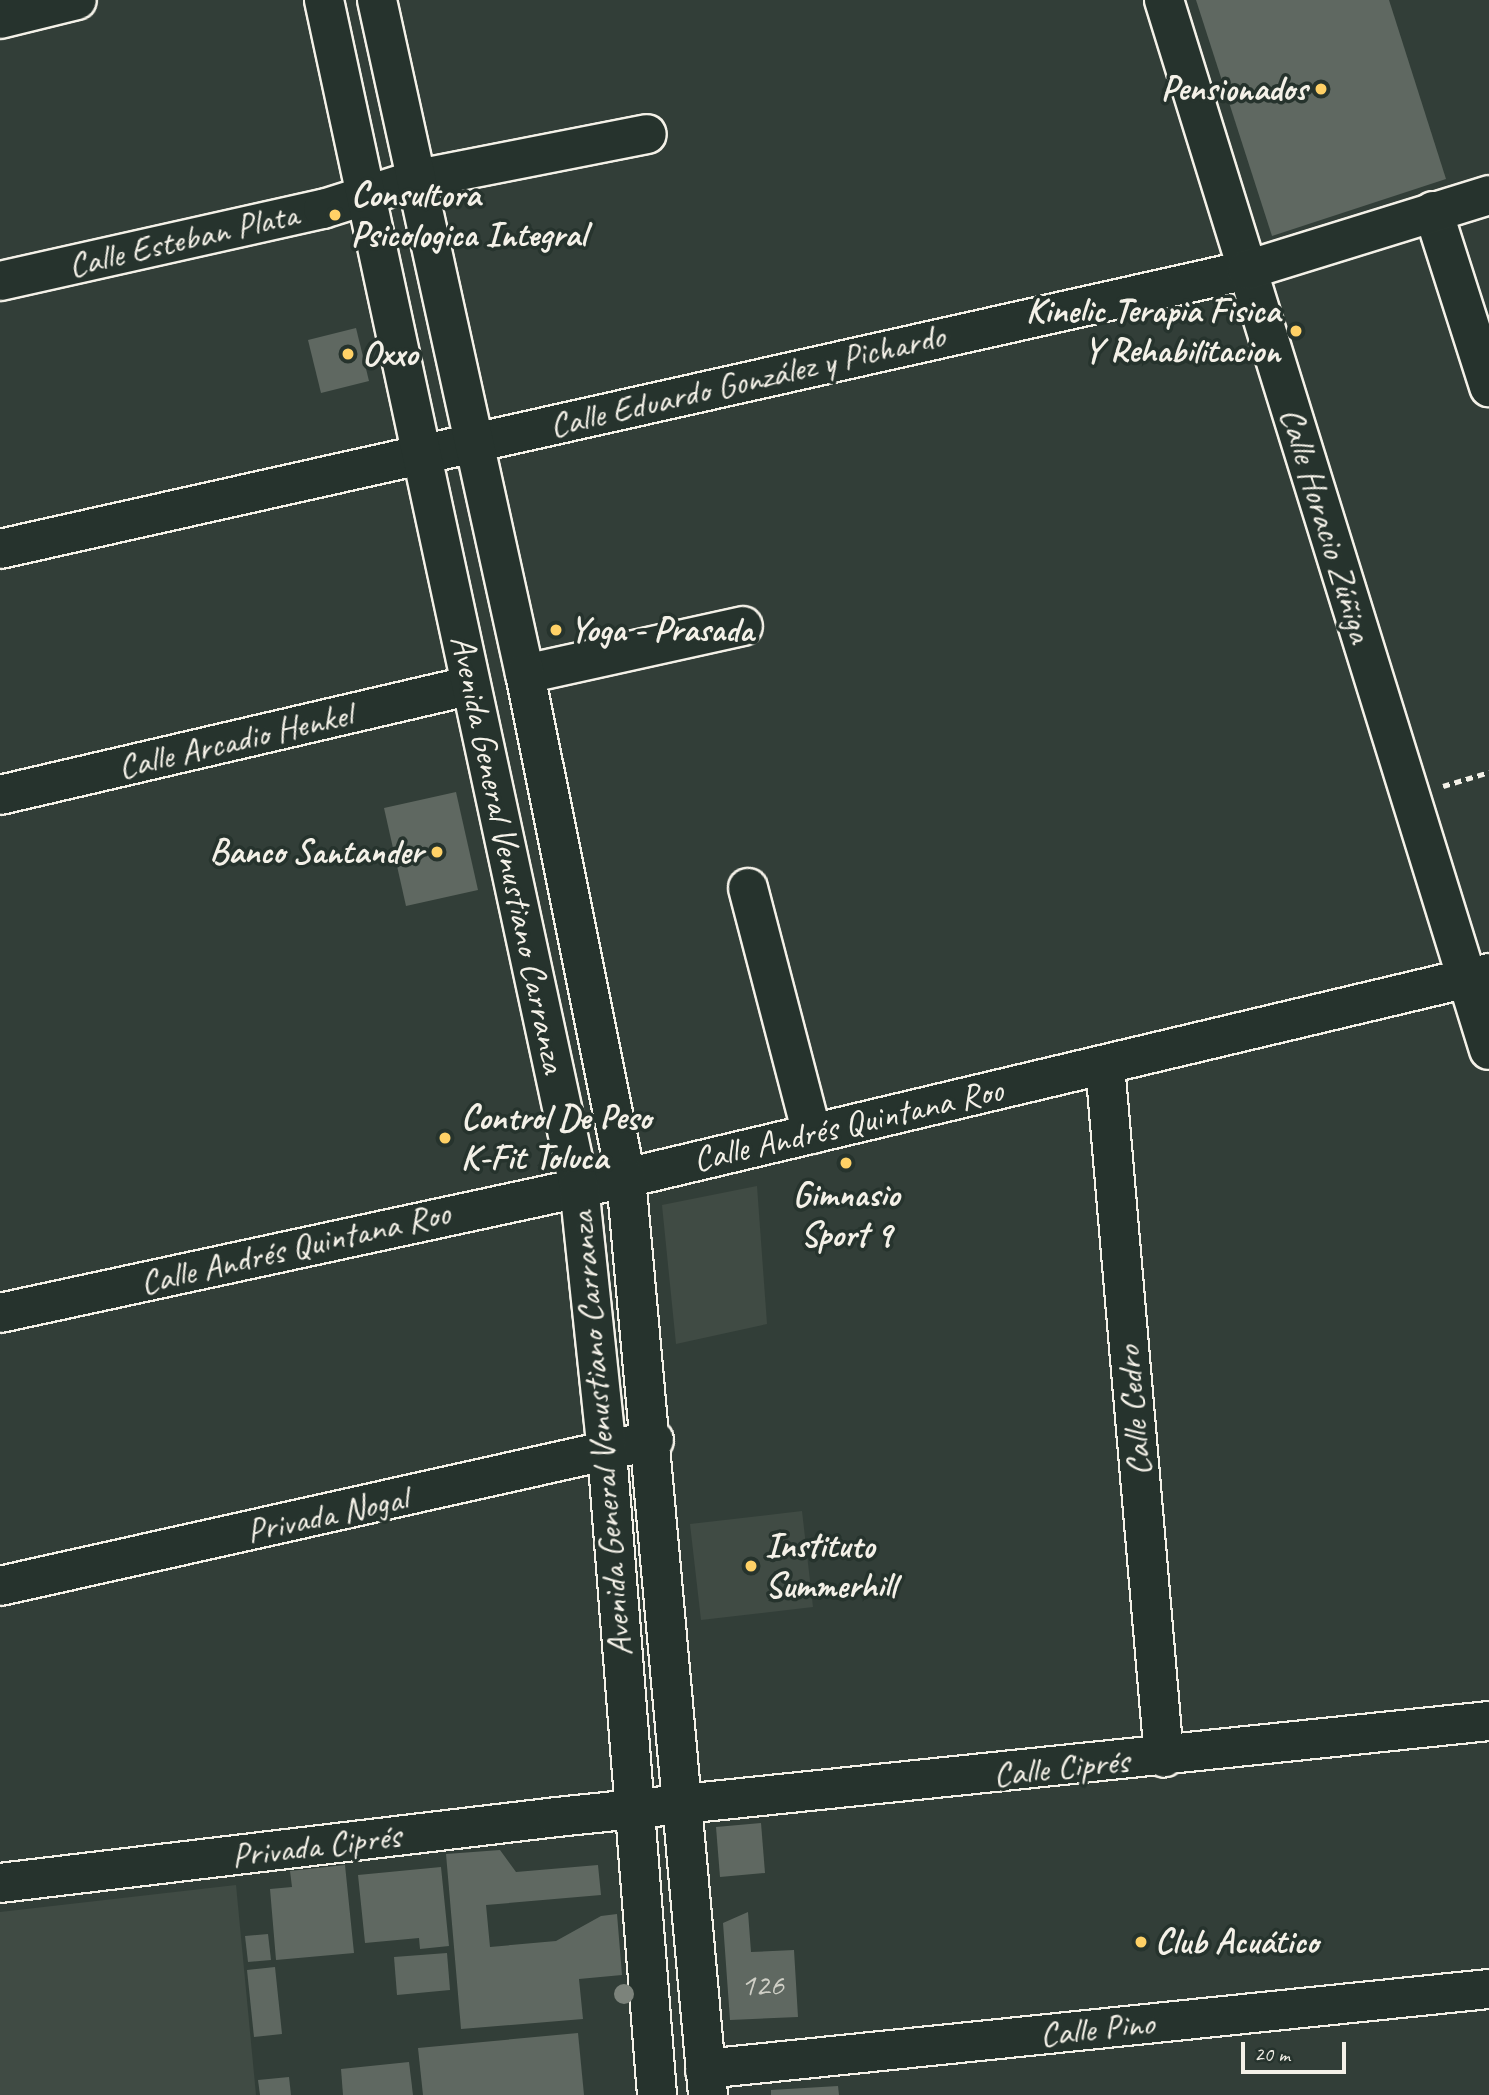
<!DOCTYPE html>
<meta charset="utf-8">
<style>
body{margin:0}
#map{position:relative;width:1489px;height:2095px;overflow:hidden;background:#323e38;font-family:Caveat,sans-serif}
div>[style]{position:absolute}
.built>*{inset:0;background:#404b44}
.building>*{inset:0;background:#5f6861}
.path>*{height:4.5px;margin-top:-2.25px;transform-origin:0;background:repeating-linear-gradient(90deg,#f4f1e8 0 7px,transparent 0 12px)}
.roads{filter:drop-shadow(2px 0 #f4f1e8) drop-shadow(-2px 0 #f4f1e8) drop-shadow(0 2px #f4f1e8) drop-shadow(0 -2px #f4f1e8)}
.minor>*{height:38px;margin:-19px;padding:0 19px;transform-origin:19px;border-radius:19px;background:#26332d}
.major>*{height:38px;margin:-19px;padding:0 19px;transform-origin:19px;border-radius:19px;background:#26332d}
.trees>*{width:20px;height:20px;margin:-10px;border-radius:50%;background:#7c837b}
.dots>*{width:19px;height:19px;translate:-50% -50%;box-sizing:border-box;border:4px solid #26332d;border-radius:50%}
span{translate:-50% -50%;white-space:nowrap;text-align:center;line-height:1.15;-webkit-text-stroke:7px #26332d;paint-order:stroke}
.number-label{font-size:32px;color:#cfcfc6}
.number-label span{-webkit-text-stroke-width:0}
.poi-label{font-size:35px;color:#f4f1e8;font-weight:700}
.right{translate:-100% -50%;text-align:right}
.left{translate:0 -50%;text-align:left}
.street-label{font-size:35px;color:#f4f1e8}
.scale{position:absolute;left:1241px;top:2042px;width:105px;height:32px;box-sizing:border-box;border:4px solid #f4f1e8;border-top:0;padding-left:9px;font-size:21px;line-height:24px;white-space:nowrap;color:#f4f1e8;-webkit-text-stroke:5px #26332d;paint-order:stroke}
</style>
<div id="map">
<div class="built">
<div style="clip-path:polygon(757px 1186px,767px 1324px,676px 1344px,662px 1205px)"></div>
<div style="clip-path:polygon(802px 1511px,813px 1607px,701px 1620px,690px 1524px)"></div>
<div style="clip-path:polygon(236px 1885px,256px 2095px,0 2095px,0 1912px)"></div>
</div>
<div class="building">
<div style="clip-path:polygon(1196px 0,1389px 0,1446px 179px,1272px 236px)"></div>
<div style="clip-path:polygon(356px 328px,369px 381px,321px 393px,308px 340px)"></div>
<div style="clip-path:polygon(456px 792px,478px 890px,406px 906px,384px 808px)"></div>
<div style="clip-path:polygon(761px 1823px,765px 1873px,720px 1877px,716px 1827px)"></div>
<div style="clip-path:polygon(500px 1850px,516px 1872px,598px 1865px,601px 1895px,486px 1905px,490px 1947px,556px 1941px,601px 1916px,617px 1914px,622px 1975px,579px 1979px,583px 2019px,461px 2029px,446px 1854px)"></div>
<div style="clip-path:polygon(345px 1865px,354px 1953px,276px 1960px,270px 1889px,292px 1887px,290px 1871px)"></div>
<div style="clip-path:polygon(441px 1867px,449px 1946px,420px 1949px,419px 1938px,365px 1943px,358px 1875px)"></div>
<div style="clip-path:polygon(748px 1912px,751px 1952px,794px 1950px,798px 2017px,730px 2020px,723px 1923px)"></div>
<div style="clip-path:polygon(268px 1934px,271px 1960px,248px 1962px,245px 1936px)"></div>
<div style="clip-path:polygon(447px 1953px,450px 1990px,397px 1995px,394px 1957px)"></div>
<div style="clip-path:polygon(275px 1967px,282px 2034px,254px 2037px,247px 1970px)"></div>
<div style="clip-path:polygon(578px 2033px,584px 2095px,423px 2095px,418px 2048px)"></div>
<div style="clip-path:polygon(409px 2062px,413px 2095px,343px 2095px,341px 2069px)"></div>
<div style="clip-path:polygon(289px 2077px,291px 2095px,260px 2095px,258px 2080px)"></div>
<div style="clip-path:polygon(838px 2086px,839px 2095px,771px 2095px,771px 2090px)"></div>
</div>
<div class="path">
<div style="left:1443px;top:786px;width:48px;rotate:-16.9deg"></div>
</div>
<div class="roads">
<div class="minor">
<div style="left:1164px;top:0;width:1099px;rotate:72.8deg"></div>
<div style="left:0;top:19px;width:79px;rotate:-13.9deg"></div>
<div style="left:1433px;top:211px;width:185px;rotate:72.3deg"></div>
<div style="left:0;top:281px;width:331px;rotate:-12.6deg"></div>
<div style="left:323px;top:209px;width:100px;rotate:-17.5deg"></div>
<div style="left:418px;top:179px;width:233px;rotate:-11.1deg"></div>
<div style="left:0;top:549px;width:1278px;rotate:-12.61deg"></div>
<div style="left:1247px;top:270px;width:253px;rotate:-17.2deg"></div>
<div style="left:525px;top:674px;width:223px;rotate:-12.4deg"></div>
<div style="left:0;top:795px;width:481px;rotate:-13.1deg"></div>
<div style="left:748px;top:888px;width:254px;rotate:75.4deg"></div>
<div style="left:1105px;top:1065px;width:695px;rotate:85.13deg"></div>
<div style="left:0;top:1313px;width:640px;rotate:-12.17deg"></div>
<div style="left:626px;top:1178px;width:887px;rotate:-13.36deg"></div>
<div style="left:0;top:1586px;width:670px;rotate:-12.58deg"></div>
<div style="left:0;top:1883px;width:561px;rotate:-6.76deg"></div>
<div style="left:557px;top:1817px;width:937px;rotate:-5.88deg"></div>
<div style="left:705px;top:2069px;width:788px;rotate:-5.83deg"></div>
</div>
<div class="major">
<div style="left:324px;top:0;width:1213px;rotate:77.87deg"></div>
<div style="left:579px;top:1186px;width:266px;rotate:84deg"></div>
<div style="left:607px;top:1451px;width:646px;rotate:85.56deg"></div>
<div style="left:377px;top:0;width:690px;rotate:77.62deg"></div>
<div style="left:525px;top:674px;width:514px;rotate:78.67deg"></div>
<div style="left:626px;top:1178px;width:921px;rotate:84.89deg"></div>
</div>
</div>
<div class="trees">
<div style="left:624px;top:1994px"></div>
</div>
<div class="dots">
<div style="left:1321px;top:89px;background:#ffd166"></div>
<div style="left:335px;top:215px;background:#ffd166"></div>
<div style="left:1296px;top:331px;background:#ffd166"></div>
<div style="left:348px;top:354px;background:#ffd166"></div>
<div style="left:556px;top:630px;background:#ffd166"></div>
<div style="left:437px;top:852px;background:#ffd166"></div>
<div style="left:445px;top:1138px;background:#ffd166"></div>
<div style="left:846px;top:1163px;background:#ffd166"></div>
<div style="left:751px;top:1566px;background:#ffd166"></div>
<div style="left:1141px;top:1942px;background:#ffd166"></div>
</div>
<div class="number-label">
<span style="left:762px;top:1985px">126</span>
</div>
<div class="poi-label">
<span class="right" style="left:1307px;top:89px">Pensionados</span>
<span class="left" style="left:351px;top:215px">Consultora<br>Psicologica Integral</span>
<span class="right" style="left:1280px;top:331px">Kinelic Terapia Fisica<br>Y Rehabilitacion</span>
<span class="left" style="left:362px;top:354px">Oxxo</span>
<span class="left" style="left:570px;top:630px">Yoga - Prasada</span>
<span class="right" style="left:423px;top:852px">Banco Santander</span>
<span class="left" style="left:461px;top:1138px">Control De Peso<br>K-Fit Toluca</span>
<span style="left:846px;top:1215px">Gimnasio<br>Sport 9</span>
<span class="left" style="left:765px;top:1566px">Instituto<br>Summerhill</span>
<span class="left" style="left:1155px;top:1942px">Club Acuático</span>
</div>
<div class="street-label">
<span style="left:183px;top:240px;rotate:-13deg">Calle Esteban Plata</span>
<span style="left:747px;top:381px;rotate:-13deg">Calle Eduardo González y Pichardo</span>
<span style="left:1326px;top:525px;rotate:73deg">Calle Horacio Zúñiga</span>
<span style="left:235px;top:741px;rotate:-13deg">Calle Arcadio Henkel</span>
<span style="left:508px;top:854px;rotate:78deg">Avenida General Venustiano Carranza</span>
<span style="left:848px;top:1125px;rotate:-13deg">Calle Andrés Quintana Roo</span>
<span style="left:295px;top:1248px;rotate:-13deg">Calle Andrés Quintana Roo</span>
<span style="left:1134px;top:1411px;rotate:-95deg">Calle Cedro</span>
<span style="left:601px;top:1434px;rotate:-95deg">Avenida General Venustiano Carranza</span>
<span style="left:327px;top:1515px;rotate:-12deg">Privada Nogal</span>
<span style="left:1061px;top:1768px;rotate:-6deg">Calle Ciprés</span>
<span style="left:316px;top:1846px;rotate:-7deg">Privada Ciprés</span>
<span style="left:1097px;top:2029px;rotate:-6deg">Calle Pino</span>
</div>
<div class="scale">20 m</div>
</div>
